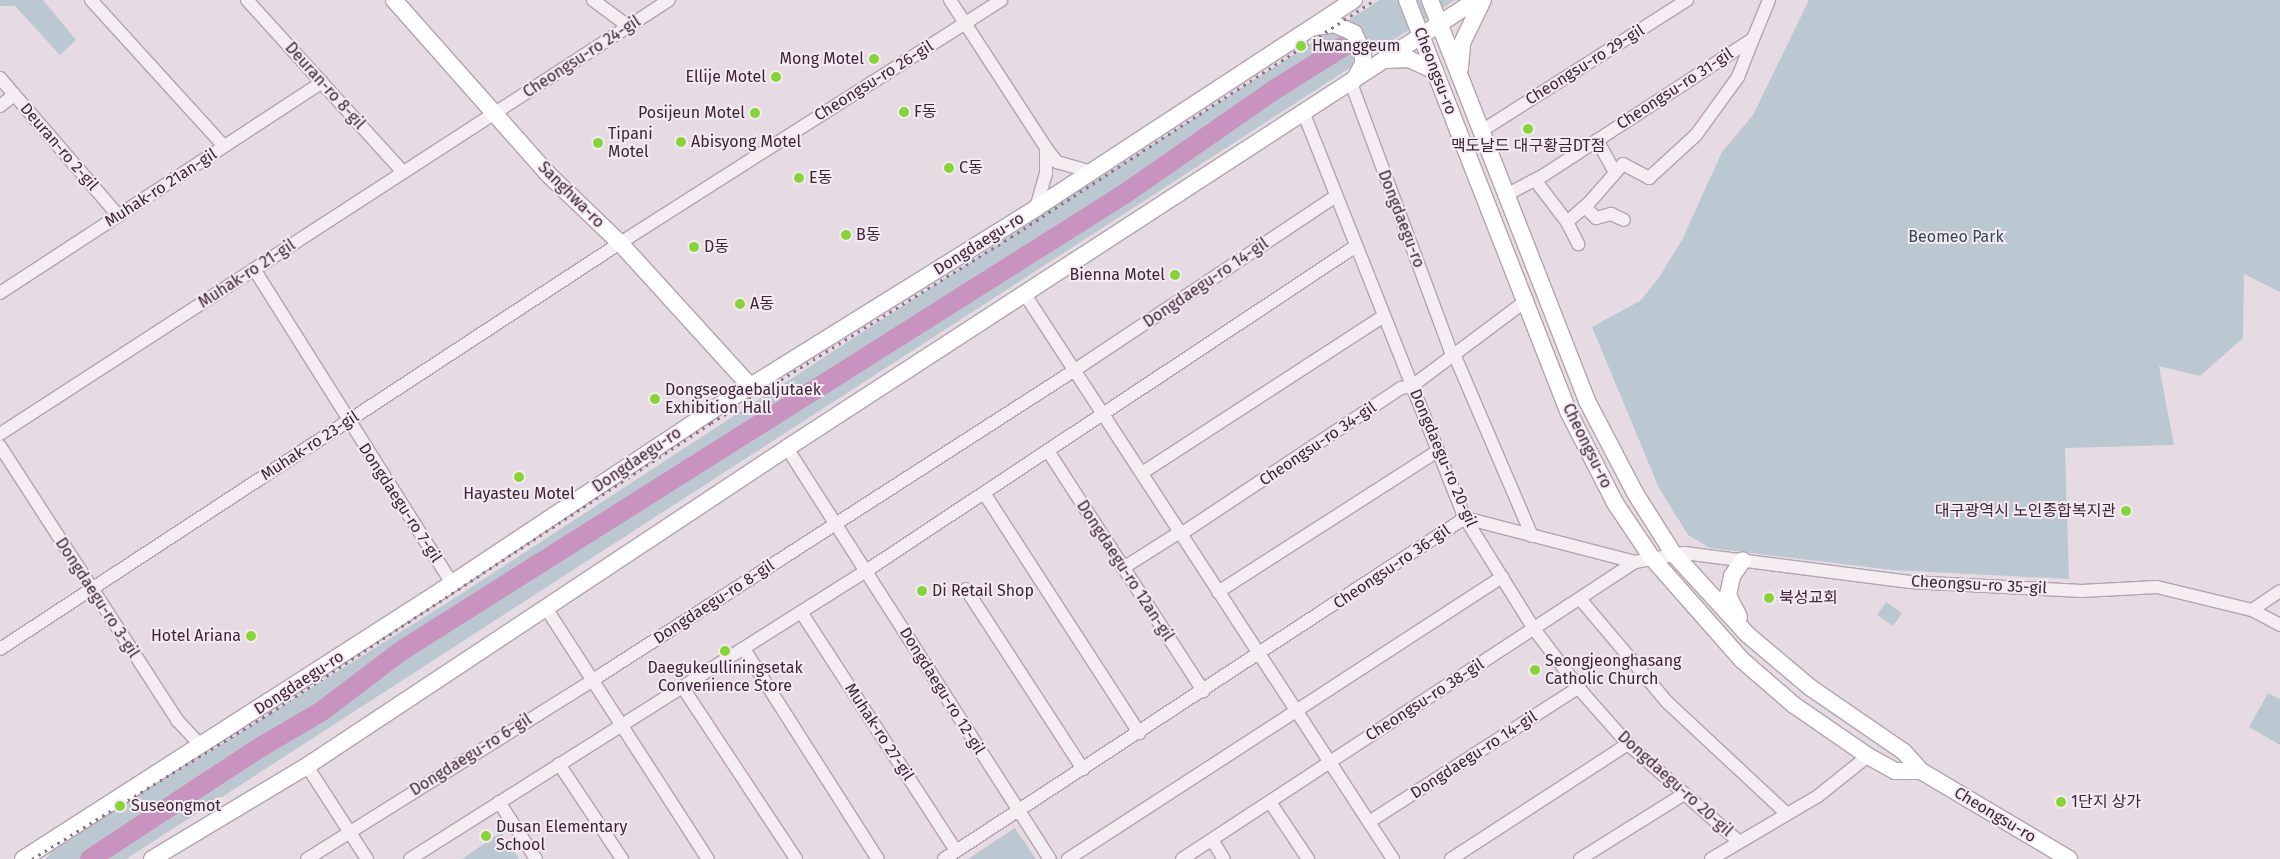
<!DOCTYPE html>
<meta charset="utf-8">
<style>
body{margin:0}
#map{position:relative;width:2280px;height:859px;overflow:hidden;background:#e6dbe3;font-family:"Fira Sans","Noto Sans KR",sans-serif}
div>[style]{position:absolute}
.green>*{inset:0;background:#bbc8d1}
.river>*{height:20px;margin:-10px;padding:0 10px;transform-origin:10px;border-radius:10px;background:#c993c0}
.roads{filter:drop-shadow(1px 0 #b3a4af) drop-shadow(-1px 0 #b3a4af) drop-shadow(0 1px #b3a4af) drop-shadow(0 -1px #b3a4af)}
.minor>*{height:12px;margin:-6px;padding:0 6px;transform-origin:6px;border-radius:6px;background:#f4edf2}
.major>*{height:16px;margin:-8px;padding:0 8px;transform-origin:8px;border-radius:8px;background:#fff}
.rail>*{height:3px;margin-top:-1.5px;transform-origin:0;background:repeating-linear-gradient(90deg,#907389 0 2.5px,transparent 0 7.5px)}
.dots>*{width:14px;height:14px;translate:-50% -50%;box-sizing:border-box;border:2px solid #f4eaf2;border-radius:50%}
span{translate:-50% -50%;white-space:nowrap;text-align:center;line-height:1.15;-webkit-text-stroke:4px #f4eaf2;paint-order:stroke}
.poi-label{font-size:16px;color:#3d2436}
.left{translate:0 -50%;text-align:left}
.right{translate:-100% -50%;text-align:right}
.street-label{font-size:16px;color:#3d2436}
.park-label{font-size:16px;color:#314759}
</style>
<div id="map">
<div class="green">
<div style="clip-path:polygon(0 0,43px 0,76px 40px,60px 55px,15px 6px,0 6px)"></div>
<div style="clip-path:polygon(1380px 0,1455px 0,126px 859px,46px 859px,54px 849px,450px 601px,1073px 195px)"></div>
<div style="clip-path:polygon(1809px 0,2280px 0,2280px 292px,2244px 274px,2243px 338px,2200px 376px,2159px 366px,2174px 445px,2065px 448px,2069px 579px,1893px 570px,1710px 548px,1688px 535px,1659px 488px,1592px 327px,1640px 301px,1658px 279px,1682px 240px,1722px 152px,1753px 115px)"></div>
<div style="clip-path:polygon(1886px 602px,1902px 613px,1893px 626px,1877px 615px)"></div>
<div style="clip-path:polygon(2268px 693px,2280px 699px,2280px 745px,2249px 727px)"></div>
<div style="clip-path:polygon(1015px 828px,1036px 859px,968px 859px)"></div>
<div style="clip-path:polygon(501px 832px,519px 859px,462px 859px)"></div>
</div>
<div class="river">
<div style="left:90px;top:859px;width:202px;rotate:-33.3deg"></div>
<div style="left:259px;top:748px;width:73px;rotate:-30.4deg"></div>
<div style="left:322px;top:711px;width:99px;rotate:-37.2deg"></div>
<div style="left:401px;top:651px;width:854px;rotate:-32.28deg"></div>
<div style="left:1123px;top:195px;width:184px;rotate:-34.8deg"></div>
<div style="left:1274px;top:90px;width:86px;rotate:-32.2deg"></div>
</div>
<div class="roads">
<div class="minor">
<div style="left:91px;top:0;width:197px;rotate:47.7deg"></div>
<div style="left:247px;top:0;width:232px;rotate:47.8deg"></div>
<div style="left:593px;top:0;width:44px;rotate:36.6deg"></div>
<div style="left:950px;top:0;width:176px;rotate:57deg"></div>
<div style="left:1046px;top:148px;width:18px;rotate:52deg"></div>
<div style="left:1057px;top:162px;width:36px;rotate:16deg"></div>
<div style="left:0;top:78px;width:181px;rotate:49.3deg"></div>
<div style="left:1351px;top:83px;width:290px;rotate:69.6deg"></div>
<div style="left:0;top:106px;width:18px;rotate:-38deg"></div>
<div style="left:1304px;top:114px;width:435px;rotate:68.3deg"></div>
<div style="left:1465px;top:518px;width:131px;rotate:58.1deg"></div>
<div style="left:1534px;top:629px;width:79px;rotate:52.7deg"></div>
<div style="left:1582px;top:692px;width:69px;rotate:48.5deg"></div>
<div style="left:1628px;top:744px;width:148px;rotate:41.4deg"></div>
<div style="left:1483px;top:130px;width:242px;rotate:-32.5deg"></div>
<div style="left:1597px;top:140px;width:35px;rotate:61deg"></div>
<div style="left:1535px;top:180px;width:53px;rotate:52.7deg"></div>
<div style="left:1567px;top:222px;width:25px;rotate:63deg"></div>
<div style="left:1506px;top:195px;width:43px;rotate:-27.8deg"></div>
<div style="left:1544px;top:175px;width:249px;rotate:-33.1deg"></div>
<div style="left:1753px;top:39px;width:42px;rotate:-67.7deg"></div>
<div style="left:1585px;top:207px;width:16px;rotate:45deg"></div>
<div style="left:1596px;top:218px;width:16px;rotate:-15deg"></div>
<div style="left:1611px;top:214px;width:14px;rotate:25deg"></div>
<div style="left:1036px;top:208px;width:36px;rotate:-74deg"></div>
<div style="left:1046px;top:173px;width:25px;rotate:-90deg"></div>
<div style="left:1567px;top:222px;width:28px;rotate:-41deg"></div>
<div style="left:1588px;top:204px;width:53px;rotate:-48.8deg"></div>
<div style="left:1623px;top:164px;width:30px;rotate:28deg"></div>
<div style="left:1649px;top:178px;width:64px;rotate:-42.5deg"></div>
<div style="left:1696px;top:135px;width:72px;rotate:-54.1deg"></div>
<div style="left:1738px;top:77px;width:41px;rotate:-68.5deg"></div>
<div style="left:254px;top:269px;width:371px;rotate:57.8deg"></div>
<div style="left:0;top:293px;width:385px;rotate:-33.2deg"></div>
<div style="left:1024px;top:293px;width:676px;rotate:56.9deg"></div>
<div style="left:1454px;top:354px;width:198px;rotate:66.8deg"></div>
<div style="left:0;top:434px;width:797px;rotate:-32.97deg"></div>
<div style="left:0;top:446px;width:328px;rotate:57.1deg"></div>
<div style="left:178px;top:721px;width:34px;rotate:47deg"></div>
<div style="left:787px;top:448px;width:488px;rotate:57.4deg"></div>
<div style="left:1048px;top:451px;width:286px;rotate:57.1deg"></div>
<div style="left:1142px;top:473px;width:288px;rotate:-33deg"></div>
<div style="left:984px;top:493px;width:286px;rotate:57.1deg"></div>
<div style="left:1181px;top:534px;width:264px;rotate:-33.6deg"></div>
<div style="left:1401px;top:388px;width:11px;rotate:-10deg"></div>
<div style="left:1412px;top:386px;width:144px;rotate:-36.8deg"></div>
<div style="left:1123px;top:568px;width:67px;rotate:-32.3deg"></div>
<div style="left:966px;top:589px;width:215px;rotate:57deg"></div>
<div style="left:1218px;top:592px;width:261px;rotate:-32.7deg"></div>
<div style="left:1581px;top:600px;width:133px;rotate:49.9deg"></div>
<div style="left:1667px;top:702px;width:164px;rotate:43deg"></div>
<div style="left:546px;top:608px;width:299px;rotate:57.2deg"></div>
<div style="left:2252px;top:610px;width:34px;rotate:-34deg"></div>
<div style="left:801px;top:612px;width:285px;rotate:57deg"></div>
<div style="left:0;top:649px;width:741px;rotate:-33.22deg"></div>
<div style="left:620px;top:243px;width:452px;rotate:-32.5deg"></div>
<div style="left:744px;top:649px;width:249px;rotate:57.5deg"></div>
<div style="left:683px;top:688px;width:205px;rotate:56.5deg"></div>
<div style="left:559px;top:764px;width:114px;rotate:56.4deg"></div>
<div style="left:307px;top:766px;width:111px;rotate:57.2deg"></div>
<div style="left:499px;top:802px;width:68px;rotate:57deg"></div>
<div style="left:1270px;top:802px;width:69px;rotate:56.3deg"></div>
<div style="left:1369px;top:822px;width:250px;rotate:-32.7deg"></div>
<div style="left:1212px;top:840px;width:22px;rotate:58deg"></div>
<div style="left:307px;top:859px;width:337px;rotate:-32deg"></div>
<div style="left:593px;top:680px;width:573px;rotate:-32.75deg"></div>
<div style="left:1075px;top:370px;width:314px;rotate:-33.7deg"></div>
<div style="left:410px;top:859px;width:539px;rotate:-32.28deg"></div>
<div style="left:866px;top:571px;width:588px;rotate:-33.55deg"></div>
<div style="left:944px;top:859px;width:623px;rotate:-33.21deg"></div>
<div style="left:1465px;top:518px;width:176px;rotate:14.5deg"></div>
<div style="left:1635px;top:562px;width:50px;rotate:-10.4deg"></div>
<div style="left:1684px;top:553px;width:228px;rotate:7.3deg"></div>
<div style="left:1910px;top:582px;width:172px;rotate:3deg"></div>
<div style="left:2082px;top:591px;width:75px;rotate:-3.1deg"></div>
<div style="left:2157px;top:587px;width:98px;rotate:13.6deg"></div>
<div style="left:2252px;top:610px;width:32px;rotate:28deg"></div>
<div style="left:1068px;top:859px;width:518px;rotate:-33.01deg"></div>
<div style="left:1182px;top:859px;width:542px;rotate:-33.25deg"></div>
<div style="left:1451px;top:859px;width:211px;rotate:-33deg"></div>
<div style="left:1580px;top:859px;width:123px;rotate:-32deg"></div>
<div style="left:1711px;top:859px;width:124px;rotate:-30.5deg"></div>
<div style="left:1818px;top:796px;width:64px;rotate:-38.7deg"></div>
</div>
<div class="major">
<div style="left:394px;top:0;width:232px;rotate:48.5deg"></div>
<div style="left:548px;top:174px;width:100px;rotate:43.8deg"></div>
<div style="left:620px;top:243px;width:195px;rotate:47.7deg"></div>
<div style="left:1407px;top:0;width:441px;rotate:68.6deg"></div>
<div style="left:1568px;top:411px;width:103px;rotate:62.9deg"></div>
<div style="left:1615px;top:503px;width:66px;rotate:56.1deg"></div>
<div style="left:1652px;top:558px;width:136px;rotate:48.6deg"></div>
<div style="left:1742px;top:660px;width:69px;rotate:40.9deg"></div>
<div style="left:1794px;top:705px;width:90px;rotate:34.6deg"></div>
<div style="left:1868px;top:756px;width:31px;rotate:29deg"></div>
<div style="left:1895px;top:771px;width:26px"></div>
<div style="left:1430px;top:0;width:431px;rotate:68.6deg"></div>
<div style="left:1587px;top:401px;width:104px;rotate:62.4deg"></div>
<div style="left:1635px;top:493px;width:71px;rotate:57.7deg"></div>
<div style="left:1673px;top:553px;width:111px;rotate:47.6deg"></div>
<div style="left:1748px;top:635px;width:82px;rotate:40.1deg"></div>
<div style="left:1811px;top:688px;width:113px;rotate:34.5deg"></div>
<div style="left:1904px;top:752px;width:25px;rotate:48deg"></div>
<div style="left:1921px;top:771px;width:172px;rotate:30.7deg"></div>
<div style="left:1316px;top:27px;width:18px;rotate:-9deg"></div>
<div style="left:1334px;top:24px;width:22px;rotate:24deg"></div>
<div style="left:1354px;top:33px;width:22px;rotate:66deg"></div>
<div style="left:1363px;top:53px;width:11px;rotate:90deg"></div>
<div style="left:1363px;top:64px;width:18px;rotate:119deg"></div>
<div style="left:1384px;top:60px;width:25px;rotate:-2deg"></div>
<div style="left:1409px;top:59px;width:29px;rotate:25deg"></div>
<div style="left:1460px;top:68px;width:25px;rotate:-85deg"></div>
<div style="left:1462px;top:43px;width:48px;rotate:-64deg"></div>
<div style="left:1739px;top:617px;width:25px;rotate:-117deg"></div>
<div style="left:1728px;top:595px;width:19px;rotate:-78deg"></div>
<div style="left:1732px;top:576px;width:19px;rotate:-55deg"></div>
<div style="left:23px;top:859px;width:498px;rotate:-32.7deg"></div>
<div style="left:442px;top:590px;width:343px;rotate:-33.6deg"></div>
<div style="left:728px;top:400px;width:363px;rotate:-31.9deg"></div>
<div style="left:1036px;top:208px;width:380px;rotate:-33.2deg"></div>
<div style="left:152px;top:859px;width:181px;rotate:-31deg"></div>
<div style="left:307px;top:766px;width:576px;rotate:-33.52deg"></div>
<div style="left:787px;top:448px;width:822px;rotate:-33.03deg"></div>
</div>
</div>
<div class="rail">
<div style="left:32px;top:859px;width:279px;rotate:-31.5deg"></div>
<div style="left:270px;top:713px;width:528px;rotate:-33.33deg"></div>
<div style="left:711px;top:423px;width:353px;rotate:-31.8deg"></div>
<div style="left:1011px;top:237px;width:434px;rotate:-33.1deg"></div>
</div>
<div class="dots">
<div style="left:1301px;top:46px;background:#86d437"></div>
<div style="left:874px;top:59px;background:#86d437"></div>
<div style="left:776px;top:77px;background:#86d437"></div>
<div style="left:904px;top:112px;background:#86d437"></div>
<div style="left:755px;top:113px;background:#86d437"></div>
<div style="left:1528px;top:129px;background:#86d437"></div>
<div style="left:681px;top:142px;background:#86d437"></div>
<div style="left:598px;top:143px;background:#86d437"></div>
<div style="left:949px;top:168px;background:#86d437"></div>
<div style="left:799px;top:178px;background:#86d437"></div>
<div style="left:846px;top:235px;background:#86d437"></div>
<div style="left:694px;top:247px;background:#86d437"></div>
<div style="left:1175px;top:275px;background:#86d437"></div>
<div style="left:740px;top:304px;background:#86d437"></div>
<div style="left:655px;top:399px;background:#86d437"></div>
<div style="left:519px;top:477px;background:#86d437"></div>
<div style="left:2126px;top:511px;background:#86d437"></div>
<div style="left:922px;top:591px;background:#86d437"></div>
<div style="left:1769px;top:598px;background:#86d437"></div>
<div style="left:251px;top:636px;background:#86d437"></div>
<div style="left:725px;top:651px;background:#86d437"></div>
<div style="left:1535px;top:670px;background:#86d437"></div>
<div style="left:2061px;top:802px;background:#86d437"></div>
<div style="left:120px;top:806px;background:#86d437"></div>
<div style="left:486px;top:836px;background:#86d437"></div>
</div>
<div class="poi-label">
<span class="left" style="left:1312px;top:46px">Hwanggeum</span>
<span class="right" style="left:864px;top:59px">Mong Motel</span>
<span class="right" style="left:766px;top:77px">Ellije Motel</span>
<span class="left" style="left:914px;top:112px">F동</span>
<span class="right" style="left:745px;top:113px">Posijeun Motel</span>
<span class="left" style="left:608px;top:143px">Tipani<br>Motel</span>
<span class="left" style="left:691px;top:142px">Abisyong Motel</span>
<span style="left:1528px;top:146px">맥도날드 대구황금DT점</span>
<span class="left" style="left:959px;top:168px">C동</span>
<span class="left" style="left:809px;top:178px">E동</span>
<span class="left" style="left:856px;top:235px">B동</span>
<span class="left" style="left:704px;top:247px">D동</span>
<span class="right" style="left:1165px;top:275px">Bienna Motel</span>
<span class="left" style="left:750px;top:304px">A동</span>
<span class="left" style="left:665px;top:399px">Dongseogaebaljutaek<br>Exhibition Hall</span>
<span style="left:519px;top:494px">Hayasteu Motel</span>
<span class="right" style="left:2116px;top:511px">대구광역시 노인종합복지관</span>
<span class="left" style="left:932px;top:591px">Di Retail Shop</span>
<span class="left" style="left:1779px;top:598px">북성교회</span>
<span class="right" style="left:241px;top:636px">Hotel Ariana</span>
<span class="left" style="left:1545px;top:670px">Seongjeonghasang<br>Catholic Church</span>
<span style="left:725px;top:677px">Daegukeulliningsetak<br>Convenience Store</span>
<span class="left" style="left:2071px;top:802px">1단지 상가</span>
<span class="left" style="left:131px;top:806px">Suseongmot</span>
<span class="left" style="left:496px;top:836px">Dusan Elementary<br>School</span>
</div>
<div class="street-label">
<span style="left:582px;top:57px;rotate:-33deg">Cheongsu-ro 24-gil</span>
<span style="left:1585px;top:65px;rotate:-32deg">Cheongsu-ro 29-gil</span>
<span style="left:1435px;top:71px;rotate:69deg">Cheongsu-ro</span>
<span style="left:874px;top:81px;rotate:-32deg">Cheongsu-ro 26-gil</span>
<span style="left:325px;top:86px;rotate:48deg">Deuran-ro 8-gil</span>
<span style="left:1675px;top:89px;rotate:-33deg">Cheongsu-ro 31-gil</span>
<span style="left:59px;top:147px;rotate:49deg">Deuran-ro 2-gil</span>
<span style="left:161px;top:188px;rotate:-33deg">Muhak-ro 21an-gil</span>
<span style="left:571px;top:195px;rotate:45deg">Sanghwa-ro</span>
<span style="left:1401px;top:219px;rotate:69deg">Dongdaegu-ro</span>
<span style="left:979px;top:244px;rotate:-32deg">Dongdaegu-ro</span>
<span style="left:247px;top:274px;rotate:-33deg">Muhak-ro 21-gil</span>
<span style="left:1206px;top:283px;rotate:-34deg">Dongdaegu-ro 14-gil</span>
<span style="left:1318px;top:444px;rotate:-34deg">Cheongsu-ro 34-gil</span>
<span style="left:310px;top:446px;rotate:-33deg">Muhak-ro 23-gil</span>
<span style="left:1587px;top:446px;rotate:64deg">Cheongsu-ro</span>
<span style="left:1443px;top:458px;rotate:67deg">Dongdaegu-ro 20-gil</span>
<span style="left:637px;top:460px;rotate:-34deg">Dongdaegu-ro</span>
<span style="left:400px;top:503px;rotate:57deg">Dongdaegu-ro 7-gil</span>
<span style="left:1392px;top:567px;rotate:-34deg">Cheongsu-ro 36-gil</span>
<span style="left:1125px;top:571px;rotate:57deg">Dongdaegu-ro 12an-gil</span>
<span style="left:1979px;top:585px;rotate:3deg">Cheongsu-ro 35-gil</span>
<span style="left:97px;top:598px;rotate:57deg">Dongdaegu-ro 3-gil</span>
<span style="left:714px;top:602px;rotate:-33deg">Dongdaegu-ro 8-gil</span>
<span style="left:299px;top:683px;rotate:-33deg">Dongdaegu-ro</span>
<span style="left:942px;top:691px;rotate:58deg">Dongdaegu-ro 12-gil</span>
<span style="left:1425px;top:700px;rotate:-33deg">Cheongsu-ro 38-gil</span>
<span style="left:879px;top:732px;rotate:57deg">Muhak-ro 27-gil</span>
<span style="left:471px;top:755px;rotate:-32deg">Dongdaegu-ro 6-gil</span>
<span style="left:1474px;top:755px;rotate:-33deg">Dongdaegu-ro 14-gil</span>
<span style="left:1675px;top:784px;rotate:42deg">Dongdaegu-ro 20-gil</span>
<span style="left:1995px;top:815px;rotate:31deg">Cheongsu-ro</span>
</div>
<div class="park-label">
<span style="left:1956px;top:237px">Beomeo Park</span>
</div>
</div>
